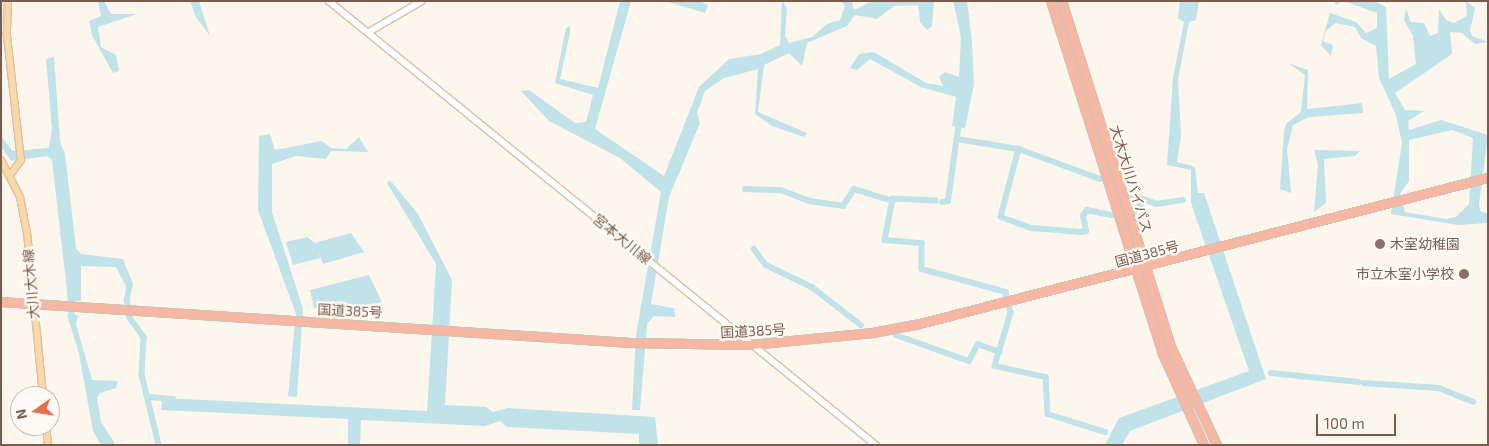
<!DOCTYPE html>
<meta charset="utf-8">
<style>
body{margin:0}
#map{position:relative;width:1489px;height:446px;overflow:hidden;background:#fdf6ec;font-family:"Exo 2","Noto Sans JP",sans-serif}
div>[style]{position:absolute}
.water>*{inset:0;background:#bfe3e8}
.canal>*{height:5.5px;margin:-2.75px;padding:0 2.75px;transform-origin:2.75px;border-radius:2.75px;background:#bfe3e8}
.roads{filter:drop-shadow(1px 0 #d6c0b0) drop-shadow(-1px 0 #d6c0b0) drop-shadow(0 1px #d6c0b0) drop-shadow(0 -1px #d6c0b0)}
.secondary>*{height:5.5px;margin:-2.75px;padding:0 2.75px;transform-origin:2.75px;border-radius:2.75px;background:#fff}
.primary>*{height:6px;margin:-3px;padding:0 3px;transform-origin:3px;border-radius:3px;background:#fbd9a5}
.highway>*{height:8px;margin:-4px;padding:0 4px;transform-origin:4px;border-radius:4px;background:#f7b7a3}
.dots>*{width:14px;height:14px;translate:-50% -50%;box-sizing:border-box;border:2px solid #fffaf3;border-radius:50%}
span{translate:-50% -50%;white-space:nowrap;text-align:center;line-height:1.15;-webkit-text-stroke:4.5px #fffaf3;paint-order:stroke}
.street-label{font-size:14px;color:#7a5c4d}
.education-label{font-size:14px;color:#785e54}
.left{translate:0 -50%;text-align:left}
.right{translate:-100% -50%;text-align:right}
.frame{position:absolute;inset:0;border:2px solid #7a5c4d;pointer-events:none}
.north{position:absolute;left:10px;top:386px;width:50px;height:50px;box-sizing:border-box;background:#fffaf3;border:1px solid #cabbb1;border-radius:50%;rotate:257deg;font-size:14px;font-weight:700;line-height:20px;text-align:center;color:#7a5c4d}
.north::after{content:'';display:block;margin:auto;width:18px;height:22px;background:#e76f51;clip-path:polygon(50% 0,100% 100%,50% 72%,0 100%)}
.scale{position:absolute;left:1316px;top:414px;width:80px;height:22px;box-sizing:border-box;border:2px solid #7a5c4d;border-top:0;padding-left:6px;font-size:15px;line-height:18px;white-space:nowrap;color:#7a5c4d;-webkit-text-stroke:4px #fffaf3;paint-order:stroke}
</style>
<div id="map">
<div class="water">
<div style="clip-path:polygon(98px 1px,104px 1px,111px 14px,137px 14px,98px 27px,101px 47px,116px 55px,119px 71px,113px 73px,92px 35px,89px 21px,101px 16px)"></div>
<div style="clip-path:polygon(190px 1px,199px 1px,210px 36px,196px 17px)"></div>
<div style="clip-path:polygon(620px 1px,631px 1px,595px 129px,664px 176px,699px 87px,729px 59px,761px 54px,780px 45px,782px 1px,787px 8px,785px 36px,789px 43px,812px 37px,827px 24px,840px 20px,845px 6px,841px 1px,852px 1px,854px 10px,872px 1px,934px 1px,932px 26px,927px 30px,920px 22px,918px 5px,894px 6px,877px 19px,855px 15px,847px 26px,807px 43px,802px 66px,789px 53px,764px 65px,758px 112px,807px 133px,804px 137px,772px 126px,755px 114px,758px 69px,724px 78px,705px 91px,697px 113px,700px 123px,669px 197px,651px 304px,674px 308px,675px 317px,654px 316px,647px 324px,640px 410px,632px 410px,636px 335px,661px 192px,620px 158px,549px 121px,521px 91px,529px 90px,575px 123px,586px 122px,593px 95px,555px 83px,566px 28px,570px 26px,570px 33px,560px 79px,598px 88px)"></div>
<div style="clip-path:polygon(665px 1px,699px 1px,708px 5px,705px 13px)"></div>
<div style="clip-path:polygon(953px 1px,967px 1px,972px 42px,974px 84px,965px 128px,952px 126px,956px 97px,921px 87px,870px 59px,857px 70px,850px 68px,859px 54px,874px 52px,926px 83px,943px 86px,939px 77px,945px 72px,959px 77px,961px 37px)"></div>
<div style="clip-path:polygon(1180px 1px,1199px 1px,1196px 20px,1189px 22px,1178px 80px,1181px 136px,1177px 162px,1195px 167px,1198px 193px,1204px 193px,1266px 379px,1130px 431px,1122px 445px,1105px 445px,1119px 418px,1249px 371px,1191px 203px,1191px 170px,1167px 165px,1173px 78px,1184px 22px,1178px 18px)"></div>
<div style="clip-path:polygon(evenodd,1334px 1px,1374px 1px,1386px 7px,1389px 79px,1416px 64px,1413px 36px,1404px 20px,1406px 9px,1411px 22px,1424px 23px,1430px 36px,1438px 33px,1439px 9px,1446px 20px,1454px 23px,1467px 16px,1466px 1px,1475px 8px,1470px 31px,1472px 36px,1488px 42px,1475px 44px,1462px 33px,1450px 32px,1452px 54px,1395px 93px,1405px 110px,1424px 111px,1408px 121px,1409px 130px,1441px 120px,1488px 135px,1479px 204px,1480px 211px,1488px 214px,1488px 223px,1458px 225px,1391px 214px,1402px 143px,1396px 115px,1379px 78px,1376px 46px,1361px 38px,1355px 27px,1335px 23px,1326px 31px,1323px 41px,1333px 45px,1331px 56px,1321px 45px,1330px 13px,1356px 22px,1366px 33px,1377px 28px,1377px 13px,1344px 1px,1336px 5px,1334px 1px,1452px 130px,1473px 138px,1469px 204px,1456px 217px,1446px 219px,1405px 212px,1400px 194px,1409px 181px,1409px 140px,1452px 130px)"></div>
<div style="clip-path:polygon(54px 57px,60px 141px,65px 154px,76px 248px,81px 254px,123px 259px,133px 284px,128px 305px,124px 305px,126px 286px,116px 267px,81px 266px,81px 301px,68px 300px,52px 160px,47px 156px,11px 161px,1px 147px,1px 136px,13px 151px,49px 148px,52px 129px,46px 59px)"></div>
<div style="clip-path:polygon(1288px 63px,1308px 70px,1307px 109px,1362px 103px,1363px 113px,1309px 117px,1293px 125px,1287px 149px,1291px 193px,1280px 189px,1284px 131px,1286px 124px,1301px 112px,1305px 75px)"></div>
<div style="clip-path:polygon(270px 134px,275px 150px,322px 141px,331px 148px,346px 149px,359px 137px,368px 152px,331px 151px,326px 159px,296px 156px,272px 164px,272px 212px,303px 309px,297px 397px,288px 396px,296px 314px,258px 210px,259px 136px)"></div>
<div style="clip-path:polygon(1314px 150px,1360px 151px,1355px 156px,1324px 159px,1326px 203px,1314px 212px,1318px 165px)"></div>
<div style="clip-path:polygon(390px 180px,418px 214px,452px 280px,445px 405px,486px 407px,493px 412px,508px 408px,655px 417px,658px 445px,639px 445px,639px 434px,507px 427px,500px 421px,485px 426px,361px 420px,360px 445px,348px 445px,348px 419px,161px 410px,162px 398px,427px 411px,436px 264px,387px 183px)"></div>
<div style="clip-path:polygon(351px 233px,364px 252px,323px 264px,319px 253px,320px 258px,293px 265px,286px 242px,307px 237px,315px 243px)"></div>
<div style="clip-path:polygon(369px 275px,382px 302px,334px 312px,330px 302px,331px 310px,314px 308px,310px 290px)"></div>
<div style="clip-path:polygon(67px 314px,78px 315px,76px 324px,92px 380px,118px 381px,116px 388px,100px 393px,97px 398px,101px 422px,116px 445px,101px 445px,93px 431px,79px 354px)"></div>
</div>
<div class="canal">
<div style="left:957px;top:139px;width:63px;rotate:9.2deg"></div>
<div style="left:1019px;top:149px;width:86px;rotate:20.3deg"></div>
<div style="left:1019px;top:149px;width:70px;rotate:104.8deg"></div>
<div style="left:1001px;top:217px;width:33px;rotate:20deg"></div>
<div style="left:1032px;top:228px;width:49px;rotate:4.7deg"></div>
<div style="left:1081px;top:232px;width:5px;rotate:-11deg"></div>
<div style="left:1086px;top:231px;width:15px;rotate:-101deg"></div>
<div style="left:1083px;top:216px;width:7px;rotate:-56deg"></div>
<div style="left:1087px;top:210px;width:25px;rotate:12deg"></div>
<div style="left:745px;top:189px;width:36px;rotate:2deg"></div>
<div style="left:781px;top:190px;width:30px;rotate:21deg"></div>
<div style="left:809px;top:201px;width:34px;rotate:8deg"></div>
<div style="left:843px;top:206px;width:20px;rotate:-57deg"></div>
<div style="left:854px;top:189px;width:41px;rotate:17.1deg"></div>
<div style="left:1127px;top:193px;width:32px;rotate:20deg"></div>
<div style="left:1157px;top:204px;width:26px;rotate:-9deg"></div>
<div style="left:936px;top:201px;width:43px;rotate:-177.3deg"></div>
<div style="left:893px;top:199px;width:42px;rotate:101deg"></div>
<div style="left:885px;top:240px;width:37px;rotate:5deg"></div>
<div style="left:922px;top:243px;width:26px;rotate:90deg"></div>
<div style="left:922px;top:269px;width:87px;rotate:15.3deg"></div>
<div style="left:1006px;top:292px;width:22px;rotate:77deg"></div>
<div style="left:1011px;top:313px;width:55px;rotate:106.8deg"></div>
<div style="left:995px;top:366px;width:52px;rotate:12.2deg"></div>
<div style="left:1046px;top:377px;width:37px;rotate:87deg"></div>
<div style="left:1048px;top:414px;width:60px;rotate:17.5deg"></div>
<div style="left:942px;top:202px;width:6px;rotate:-9deg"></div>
<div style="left:948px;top:201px;width:80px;rotate:-82.1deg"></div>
<div style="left:1134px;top:212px;width:15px;rotate:-48deg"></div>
<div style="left:754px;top:249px;width:20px;rotate:53deg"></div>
<div style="left:766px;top:265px;width:51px;rotate:25.6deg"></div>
<div style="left:812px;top:287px;width:62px;rotate:37.8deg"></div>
<div style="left:71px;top:292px;width:29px;rotate:88deg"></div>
<div style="left:127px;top:299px;width:19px;rotate:81deg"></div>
<div style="left:130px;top:318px;width:24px;rotate:54deg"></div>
<div style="left:144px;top:337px;width:38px;rotate:93deg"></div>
<div style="left:142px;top:375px;width:72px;rotate:76.3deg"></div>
<div style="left:896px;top:335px;width:77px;rotate:19.6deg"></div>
<div style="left:969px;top:361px;width:19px;rotate:-62deg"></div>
<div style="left:978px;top:344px;width:23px;rotate:20deg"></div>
<div style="left:1271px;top:373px;width:88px;rotate:5.8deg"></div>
<div style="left:1364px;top:383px;width:75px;rotate:3.8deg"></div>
<div style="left:1439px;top:388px;width:37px;rotate:22deg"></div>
<div style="left:150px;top:397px;width:23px;rotate:5deg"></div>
</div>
<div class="roads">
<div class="secondary">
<div style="left:329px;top:1px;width:705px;rotate:39.07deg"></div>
<div style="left:369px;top:32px;width:61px;rotate:-30.3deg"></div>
</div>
<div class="primary">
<div style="left:8px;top:1px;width:35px;rotate:92deg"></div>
<div style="left:7px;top:36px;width:125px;rotate:83.6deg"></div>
<div style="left:21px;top:160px;width:17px;rotate:126deg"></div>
<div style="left:1px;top:160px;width:42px;rotate:62.8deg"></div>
<div style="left:20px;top:197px;width:36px;rotate:79deg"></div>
<div style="left:27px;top:232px;width:165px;rotate:84.4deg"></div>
<div style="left:46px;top:426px;width:19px;rotate:84deg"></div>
</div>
<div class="highway">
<div style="left:1051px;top:1px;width:370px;rotate:72.4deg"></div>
<div style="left:1163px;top:354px;width:100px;rotate:65.7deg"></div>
<div style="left:1062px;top:1px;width:365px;rotate:72.5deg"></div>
<div style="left:1172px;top:349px;width:106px;rotate:64.9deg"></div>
<div style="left:1px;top:302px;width:631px;rotate:3.72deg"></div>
<div style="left:631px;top:343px;width:120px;rotate:1deg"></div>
<div style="left:751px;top:345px;width:123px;rotate:-5.6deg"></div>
<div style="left:873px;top:333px;width:48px;rotate:-10.8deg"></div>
<div style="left:920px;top:324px;width:586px;rotate:-14.42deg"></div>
</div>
</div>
<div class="dots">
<div style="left:1380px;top:244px;background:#8d6e63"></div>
<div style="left:1464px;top:274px;background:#8d6e63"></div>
</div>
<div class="street-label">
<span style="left:1131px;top:179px;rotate:73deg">大木大川バイパス</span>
<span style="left:622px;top:239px;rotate:39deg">宮本大川線</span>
<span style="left:1147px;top:254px;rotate:-15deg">国道385号</span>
<span style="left:31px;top:284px;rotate:-95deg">大川大木線</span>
<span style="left:350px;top:311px;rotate:3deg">国道385号</span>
<span style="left:753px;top:331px;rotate:-3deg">国道385号</span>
</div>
<div class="education-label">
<span class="left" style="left:1390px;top:244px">木室幼稚園</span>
<span class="right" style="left:1454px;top:274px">市立木室小学校</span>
</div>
<div class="frame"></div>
<div class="north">N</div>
<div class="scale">100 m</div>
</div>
